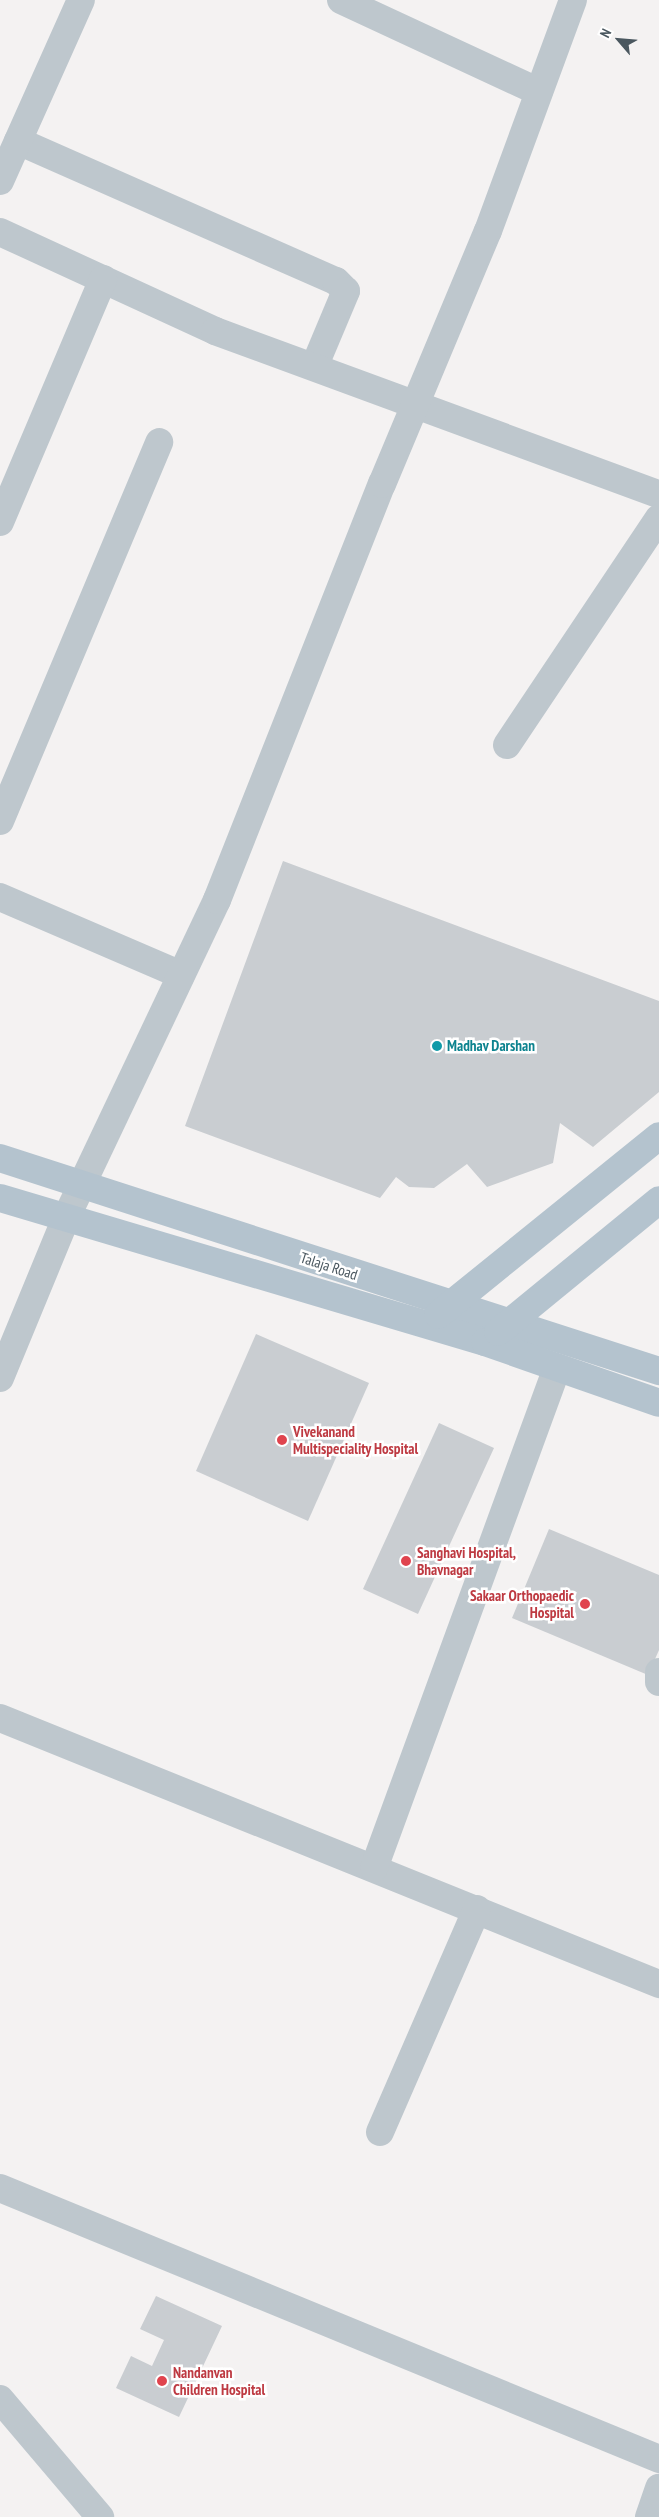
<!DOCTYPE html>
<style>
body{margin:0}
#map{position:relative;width:659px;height:2517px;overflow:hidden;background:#f4f2f2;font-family:"PT Sans Narrow",sans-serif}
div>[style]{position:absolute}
.building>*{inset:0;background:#c9cdd1}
.minor>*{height:28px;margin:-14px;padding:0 14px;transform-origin:14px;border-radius:14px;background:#bec7cd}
.major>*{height:28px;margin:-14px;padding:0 14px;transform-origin:14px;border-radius:14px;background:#b4c3ce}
.dots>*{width:14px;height:14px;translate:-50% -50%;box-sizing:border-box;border:2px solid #fff;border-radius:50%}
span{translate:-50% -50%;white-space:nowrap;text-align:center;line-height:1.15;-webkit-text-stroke:5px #fff;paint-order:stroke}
.culture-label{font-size:15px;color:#0d838f;font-weight:700}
.left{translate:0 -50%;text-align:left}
.street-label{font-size:15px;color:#4a575f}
.health-label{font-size:15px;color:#be3a42;font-weight:700}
.right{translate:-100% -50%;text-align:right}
.north{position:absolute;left:594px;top:15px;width:50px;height:50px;-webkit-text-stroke:4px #fff;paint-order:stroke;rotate:297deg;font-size:14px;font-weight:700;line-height:20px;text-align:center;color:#4a575f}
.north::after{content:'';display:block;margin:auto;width:18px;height:22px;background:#4a575f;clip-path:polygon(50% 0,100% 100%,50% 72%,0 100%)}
</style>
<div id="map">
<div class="building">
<div style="clip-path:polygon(283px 861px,659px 1001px,659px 1092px,593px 1147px,560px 1123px,553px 1163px,487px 1187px,467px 1164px,434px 1188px,409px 1187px,396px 1177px,380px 1198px,185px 1126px)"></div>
<div style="clip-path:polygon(256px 1334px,369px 1383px,308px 1521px,196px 1471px)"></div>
<div style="clip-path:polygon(439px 1423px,494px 1448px,418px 1614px,363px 1589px)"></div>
<div style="clip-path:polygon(549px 1529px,659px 1575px,659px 1650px,648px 1675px,512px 1618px)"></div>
<div style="clip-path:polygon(156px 2296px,222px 2326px,179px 2417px,116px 2388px,131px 2356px,152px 2366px,164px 2340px,140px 2329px)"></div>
</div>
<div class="minor">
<div style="left:341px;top:0;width:218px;rotate:24.9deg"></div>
<div style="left:18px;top:141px;width:347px;rotate:23.8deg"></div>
<div style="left:336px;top:281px;width:14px;rotate:45deg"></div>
<div style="left:346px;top:291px;width:82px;rotate:112.8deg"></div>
<div style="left:0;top:181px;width:198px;rotate:-65.9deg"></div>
<div style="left:0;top:232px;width:237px;rotate:24.7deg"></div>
<div style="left:215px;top:331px;width:473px;rotate:20.2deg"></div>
<div style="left:0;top:522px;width:264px;rotate:-67deg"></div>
<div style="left:507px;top:745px;width:273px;rotate:-56.2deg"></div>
<div style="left:0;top:821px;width:411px;rotate:-67.2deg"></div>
<div style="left:0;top:897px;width:197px;rotate:23.3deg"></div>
<div style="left:0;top:1378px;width:173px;rotate:-67.6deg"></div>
<div style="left:66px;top:1218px;width:352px;rotate:-64.6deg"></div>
<div style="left:217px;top:900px;width:448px;rotate:-68.4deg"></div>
<div style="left:382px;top:484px;width:274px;rotate:-67.3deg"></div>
<div style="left:488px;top:231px;width:246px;rotate:-69.8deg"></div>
<div style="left:659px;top:1672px;width:10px;rotate:90deg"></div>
<div style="left:0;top:1718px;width:711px;rotate:21.98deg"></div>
<div style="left:374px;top:1868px;width:532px;rotate:-69.9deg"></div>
<div style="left:380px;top:2132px;width:243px;rotate:-66.5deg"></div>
<div style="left:0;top:2188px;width:713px;rotate:22.35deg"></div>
<div style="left:0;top:2399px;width:155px;rotate:49.7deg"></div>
<div style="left:649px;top:2517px;width:31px;rotate:-71deg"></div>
</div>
<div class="major">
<div style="left:0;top:1158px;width:693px;rotate:17.91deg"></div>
<div style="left:0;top:1198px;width:506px;rotate:16.54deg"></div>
<div style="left:485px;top:1342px;width:184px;rotate:19.3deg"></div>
<div style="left:438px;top:1315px;width:284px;rotate:-39deg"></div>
<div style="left:498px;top:1332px;width:208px;rotate:-39.3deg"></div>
</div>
<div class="dots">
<div style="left:437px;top:1046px;background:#0f9aa8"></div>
<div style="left:282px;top:1440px;background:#e0444e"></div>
<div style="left:406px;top:1561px;background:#e0444e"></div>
<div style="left:585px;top:1604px;background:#e0444e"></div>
<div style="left:162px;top:2381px;background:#e0444e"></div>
</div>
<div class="culture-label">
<span class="left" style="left:447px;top:1046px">Madhav Darshan</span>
</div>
<div class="street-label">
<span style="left:329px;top:1266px;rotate:18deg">Talaja Road</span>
</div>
<div class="health-label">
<span class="left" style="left:293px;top:1440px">Vivekanand<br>Multispeciality Hospital</span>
<span class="left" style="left:417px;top:1561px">Sanghavi Hospital,<br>Bhavnagar</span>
<span class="right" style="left:574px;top:1604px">Sakaar Orthopaedic<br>Hospital</span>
<span class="left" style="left:173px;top:2381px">Nandanvan<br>Children Hospital</span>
</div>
<div class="north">N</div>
</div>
